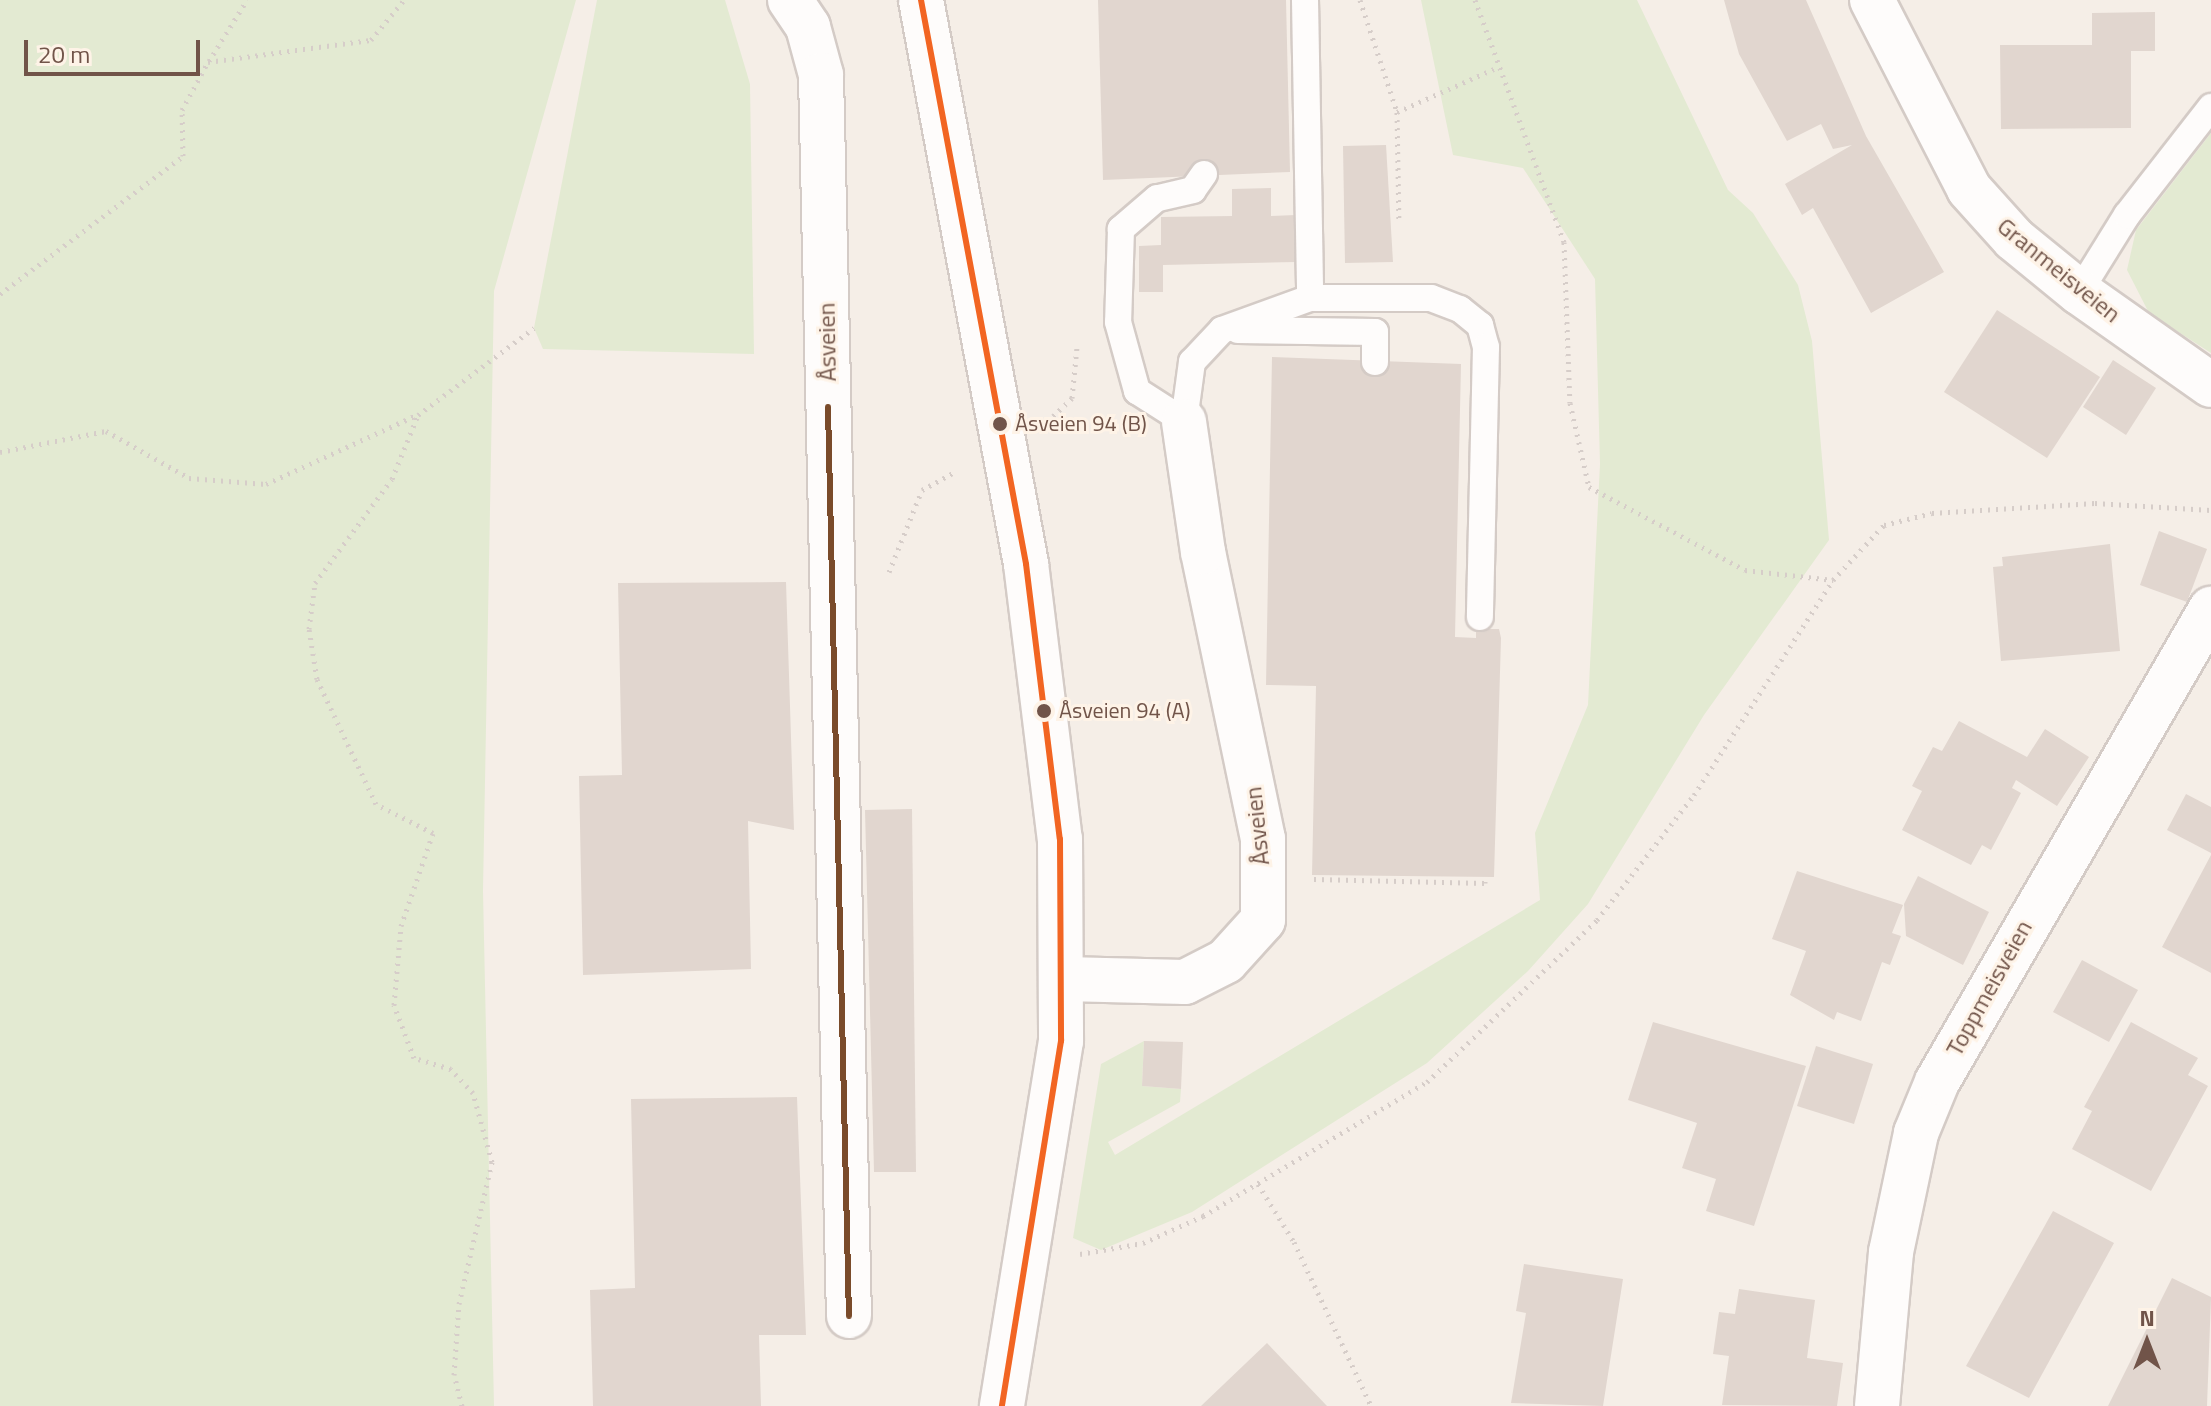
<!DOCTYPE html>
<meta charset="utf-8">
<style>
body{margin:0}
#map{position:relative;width:2211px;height:1406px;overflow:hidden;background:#f5eee7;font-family:"Titillium Web",sans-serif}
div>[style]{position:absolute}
.green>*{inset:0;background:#e3ead2}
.building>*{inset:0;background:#e1d6cf}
.path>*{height:5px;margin-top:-2.5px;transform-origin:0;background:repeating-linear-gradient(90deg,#d6cdc9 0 2px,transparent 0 8px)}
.roads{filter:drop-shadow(2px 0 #d4cbc6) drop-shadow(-2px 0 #d4cbc6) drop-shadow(0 2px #d4cbc6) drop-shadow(0 -2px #d4cbc6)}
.lane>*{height:26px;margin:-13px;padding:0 13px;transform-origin:13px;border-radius:13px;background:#fefcfb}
.street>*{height:44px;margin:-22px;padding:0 22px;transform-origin:22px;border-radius:22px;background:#fefcfb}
.secondary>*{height:44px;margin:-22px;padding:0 22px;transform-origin:22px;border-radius:22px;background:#fefcfb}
.bus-1>*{height:6px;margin:-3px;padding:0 3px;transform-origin:3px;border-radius:3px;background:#f26522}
.bus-2>*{height:6px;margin:-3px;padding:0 3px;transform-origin:3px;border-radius:3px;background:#7a4b2a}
.dots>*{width:22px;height:22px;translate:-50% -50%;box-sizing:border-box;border:4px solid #fef3e7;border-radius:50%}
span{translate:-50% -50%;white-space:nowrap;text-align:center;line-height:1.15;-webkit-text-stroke:6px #fef3e7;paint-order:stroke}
.bus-label{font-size:22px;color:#715449}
.left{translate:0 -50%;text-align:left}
.street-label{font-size:24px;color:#715449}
.north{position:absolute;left:2107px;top:1302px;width:80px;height:80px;-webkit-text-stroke:6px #fef3e7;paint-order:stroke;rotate:0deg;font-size:22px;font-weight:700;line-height:32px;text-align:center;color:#715449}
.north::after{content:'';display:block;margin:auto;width:28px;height:36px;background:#715449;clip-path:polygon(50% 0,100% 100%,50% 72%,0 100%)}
.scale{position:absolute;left:24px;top:40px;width:176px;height:36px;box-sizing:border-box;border:4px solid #715449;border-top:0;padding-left:10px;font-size:24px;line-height:28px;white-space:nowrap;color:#715449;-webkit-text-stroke:6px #fef3e7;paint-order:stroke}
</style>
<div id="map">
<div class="green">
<div style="clip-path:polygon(0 0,576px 0,494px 291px,483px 891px,494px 1406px,0 1406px)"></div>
<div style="clip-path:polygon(597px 0,725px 0,750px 84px,754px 354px,543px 349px,534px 328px)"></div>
<div style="clip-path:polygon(1421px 0,1637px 0,1728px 190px,1753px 213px,1798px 285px,1812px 341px,1829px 540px,1704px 715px,1588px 904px,1528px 971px,1427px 1063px,1192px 1212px,1101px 1250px,1073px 1238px,1101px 1064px,1144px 1041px,1142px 1086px,1181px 1089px,1180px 1102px,1108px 1142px,1115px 1155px,1540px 900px,1535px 833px,1588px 705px,1600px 464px,1595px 279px,1523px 168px,1453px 155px)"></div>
<div style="clip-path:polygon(2211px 133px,2211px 353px,2149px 313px,2127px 270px,2136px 230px)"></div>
</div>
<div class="building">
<div style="clip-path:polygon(1098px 0,1286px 0,1290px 172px,1103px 180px)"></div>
<div style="clip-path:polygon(1724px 0,1806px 0,1866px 136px,1944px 272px,1871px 313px,1813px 208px,1802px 215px,1785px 184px,1852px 145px,1833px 149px,1821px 124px,1787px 141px,1739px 54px)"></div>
<div style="clip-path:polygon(2155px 12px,2155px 51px,2131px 51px,2131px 128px,2001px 129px,2000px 45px,2092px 45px,2092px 13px)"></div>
<div style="clip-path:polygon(1386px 145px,1393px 262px,1345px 263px,1343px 146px)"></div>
<div style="clip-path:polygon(1271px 188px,1271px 216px,1296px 215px,1296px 262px,1163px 265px,1163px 292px,1139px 292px,1139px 246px,1161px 245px,1161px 217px,1232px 216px,1232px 189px)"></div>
<div style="clip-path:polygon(1997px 310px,2100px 377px,2047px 458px,1944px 392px)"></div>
<div style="clip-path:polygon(1272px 357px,1461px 364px,1455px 637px,1476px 638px,1476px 629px,1499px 629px,1501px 638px,1494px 877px,1312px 875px,1316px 686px,1266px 685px)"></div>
<div style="clip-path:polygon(2113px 360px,2156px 388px,2126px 435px,2083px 407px)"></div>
<div style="clip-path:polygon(2159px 531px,2207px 549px,2187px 602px,2140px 585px)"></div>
<div style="clip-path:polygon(2110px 544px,2120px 651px,2001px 661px,1993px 567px,2003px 566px,2002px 557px)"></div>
<div style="clip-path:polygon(786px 582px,794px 830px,748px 821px,751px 969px,583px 975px,579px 776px,622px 775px,618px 583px)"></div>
<div style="clip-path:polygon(1959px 721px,2027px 757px,2045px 729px,2089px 757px,2057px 806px,2016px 780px,2012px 788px,2021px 793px,1991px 850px,1982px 845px,1971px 865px,1902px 830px,1922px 791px,1912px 786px,1933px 747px,1942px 751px)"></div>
<div style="clip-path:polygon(2186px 794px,2211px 807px,2211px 853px,2167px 830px)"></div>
<div style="clip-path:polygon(912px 809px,916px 1172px,874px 1172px,865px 810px)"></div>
<div style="clip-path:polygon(2211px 855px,2211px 973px,2162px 947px)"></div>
<div style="clip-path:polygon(1797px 871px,1903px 905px,1892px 933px,1901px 936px,1890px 965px,1882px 962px,1861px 1021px,1837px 1012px,1834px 1020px,1790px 995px,1806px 951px,1772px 939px)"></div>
<div style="clip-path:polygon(1918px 876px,1989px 912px,1963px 965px,1906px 936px,1904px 904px)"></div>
<div style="clip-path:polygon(2082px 960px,2138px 990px,2109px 1042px,2053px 1012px)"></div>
<div style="clip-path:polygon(1653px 1022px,1806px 1066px,1754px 1226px,1706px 1211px,1716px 1179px,1682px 1168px,1697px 1123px,1628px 1100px)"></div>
<div style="clip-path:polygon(2131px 1022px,2198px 1058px,2188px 1075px,2208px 1086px,2151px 1191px,2072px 1149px,2092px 1111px,2084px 1107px)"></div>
<div style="clip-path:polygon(1144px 1041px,1183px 1042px,1181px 1089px,1142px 1086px)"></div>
<div style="clip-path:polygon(1816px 1046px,1873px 1064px,1854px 1124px,1797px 1106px)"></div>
<div style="clip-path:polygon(797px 1097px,806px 1335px,759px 1335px,761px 1406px,593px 1406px,590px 1290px,635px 1288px,631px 1099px)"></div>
<div style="clip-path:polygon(2053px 1211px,2114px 1243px,2029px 1398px,1966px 1366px)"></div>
<div style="clip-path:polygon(1524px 1264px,1623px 1279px,1603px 1406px,1511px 1403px,1526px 1313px,1516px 1311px)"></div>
<div style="clip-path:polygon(2172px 1278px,2211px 1297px,2207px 1406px,2108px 1406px)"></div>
<div style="clip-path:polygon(1739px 1289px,1815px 1300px,1807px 1358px,1843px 1363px,1837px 1406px,1722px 1405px,1729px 1356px,1713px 1354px,1719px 1312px,1735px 1314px)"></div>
<div style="clip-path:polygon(1267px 1343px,1327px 1406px,1201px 1406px)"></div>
</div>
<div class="path">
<div style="left:1360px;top:0;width:118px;rotate:71.7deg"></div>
<div style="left:1397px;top:112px;width:111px;rotate:89deg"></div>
<div style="left:1475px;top:0;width:258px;rotate:69.8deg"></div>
<div style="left:1564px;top:242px;width:161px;rotate:87.9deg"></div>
<div style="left:1570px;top:403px;width:86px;rotate:77.3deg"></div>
<div style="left:1589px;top:487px;width:177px;rotate:28deg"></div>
<div style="left:1745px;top:570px;width:89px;rotate:6.5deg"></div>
<div style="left:209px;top:61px;width:72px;rotate:-58.1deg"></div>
<div style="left:1397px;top:112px;width:106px;rotate:-23.9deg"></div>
<div style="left:0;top:294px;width:229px;rotate:-37deg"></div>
<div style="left:183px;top:156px;width:46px;rotate:-91.2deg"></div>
<div style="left:182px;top:110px;width:55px;rotate:-61.6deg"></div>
<div style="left:208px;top:62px;width:164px;rotate:-7.7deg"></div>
<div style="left:371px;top:40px;width:52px;rotate:-50.5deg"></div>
<div style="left:1053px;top:416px;width:26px;rotate:-43deg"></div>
<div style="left:1072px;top:398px;width:51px;rotate:-84.4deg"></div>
<div style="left:0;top:452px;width:108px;rotate:-11.2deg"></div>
<div style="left:106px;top:431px;width:95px;rotate:29.5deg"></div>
<div style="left:189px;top:478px;width:77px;rotate:4.5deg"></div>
<div style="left:266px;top:484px;width:166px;rotate:-24.6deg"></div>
<div style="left:889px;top:572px;width:88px;rotate:-68.1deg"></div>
<div style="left:922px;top:490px;width:37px;rotate:-29deg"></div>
<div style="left:1314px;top:879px;width:171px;rotate:1.3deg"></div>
<div style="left:1485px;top:883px;width:6px;rotate:-90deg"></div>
<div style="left:1258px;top:1184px;width:68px;rotate:58.2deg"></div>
<div style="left:1294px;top:1242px;width:181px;rotate:64.8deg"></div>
<div style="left:1080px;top:1254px;width:64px;rotate:-9.9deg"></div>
<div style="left:1143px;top:1243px;width:66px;rotate:-24.2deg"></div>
<div style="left:1203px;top:1216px;width:261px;rotate:-30.9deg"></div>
<div style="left:1427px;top:1082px;width:235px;rotate:-43.6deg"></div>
<div style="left:1597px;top:920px;width:158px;rotate:-52.2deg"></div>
<div style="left:1694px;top:795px;width:256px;rotate:-57.1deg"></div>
<div style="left:1833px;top:580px;width:75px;rotate:-47.2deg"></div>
<div style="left:1884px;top:525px;width:49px;rotate:-14deg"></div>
<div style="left:1932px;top:513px;width:163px;rotate:-3.5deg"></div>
<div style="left:2095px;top:503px;width:116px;rotate:3.5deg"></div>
<div style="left:462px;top:1406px;width:32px;rotate:-104deg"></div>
<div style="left:454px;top:1375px;width:71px;rotate:-86deg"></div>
<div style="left:459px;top:1304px;width:146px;rotate:-76.9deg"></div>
<div style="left:492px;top:1162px;width:72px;rotate:-105.4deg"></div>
<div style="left:473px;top:1093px;width:33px;rotate:-133deg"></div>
<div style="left:451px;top:1069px;width:39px;rotate:-163deg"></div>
<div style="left:414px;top:1058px;width:57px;rotate:-110.7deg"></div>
<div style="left:394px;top:1005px;width:79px;rotate:-84.9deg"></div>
<div style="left:401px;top:926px;width:98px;rotate:-71deg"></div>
<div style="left:433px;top:833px;width:64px;rotate:-153deg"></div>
<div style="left:376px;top:804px;width:138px;rotate:-115.3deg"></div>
<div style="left:317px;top:679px;width:51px;rotate:-99.1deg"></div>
<div style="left:309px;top:629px;width:46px;rotate:-82.6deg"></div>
<div style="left:315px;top:583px;width:129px;rotate:-53.5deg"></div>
<div style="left:392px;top:479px;width:69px;rotate:-67.9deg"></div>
<div style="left:418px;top:415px;width:145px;rotate:-36.9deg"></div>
</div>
<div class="roads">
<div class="lane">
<div style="left:1305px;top:0;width:298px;rotate:89deg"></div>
<div style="left:1204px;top:174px;width:19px;rotate:125deg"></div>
<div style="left:1193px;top:190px;width:37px;rotate:167deg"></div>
<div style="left:1157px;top:198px;width:48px;rotate:139.3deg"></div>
<div style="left:1121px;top:229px;width:93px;rotate:91.8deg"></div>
<div style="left:1118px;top:322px;width:72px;rotate:74.6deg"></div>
<div style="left:1137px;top:391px;width:56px;rotate:32.6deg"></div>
<div style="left:1184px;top:421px;width:60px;rotate:-82.3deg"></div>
<div style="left:1192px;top:362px;width:44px;rotate:-46.8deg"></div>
<div style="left:1222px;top:330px;width:94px;rotate:-20deg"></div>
<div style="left:1310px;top:298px;width:121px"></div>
<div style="left:1431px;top:298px;width:31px;rotate:21deg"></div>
<div style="left:1460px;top:309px;width:26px;rotate:39deg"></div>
<div style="left:1480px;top:325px;width:23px;rotate:75deg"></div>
<div style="left:1486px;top:347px;width:270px;rotate:91.3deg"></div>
<div style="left:2079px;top:292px;width:91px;rotate:-58.1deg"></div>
<div style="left:2127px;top:215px;width:137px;rotate:-52.1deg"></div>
<div style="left:1238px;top:330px;width:137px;rotate:0.8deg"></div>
<div style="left:1375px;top:332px;width:30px;rotate:90deg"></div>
</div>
<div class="street">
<div style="left:790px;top:0;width:32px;rotate:56deg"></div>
<div style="left:808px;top:27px;width:50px;rotate:74.8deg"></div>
<div style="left:821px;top:75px;width:1241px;rotate:88.71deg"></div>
<div style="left:1872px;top:0;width:212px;rotate:62.8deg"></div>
<div style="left:1969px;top:189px;width:67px;rotate:48deg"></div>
<div style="left:2014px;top:239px;width:84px;rotate:39.2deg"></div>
<div style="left:2079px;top:292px;width:161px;rotate:35.2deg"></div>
<div style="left:1065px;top:979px;width:120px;rotate:1.4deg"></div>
<div style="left:1185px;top:982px;width:46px;rotate:-27.1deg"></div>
<div style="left:1226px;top:961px;width:55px;rotate:-47.9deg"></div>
<div style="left:1263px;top:920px;width:81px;rotate:-90deg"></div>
<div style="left:1263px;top:839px;width:293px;rotate:-101.8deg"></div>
<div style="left:1203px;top:552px;width:132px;rotate:-98.3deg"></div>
<div style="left:1877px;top:1406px;width:155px;rotate:-84.8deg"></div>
<div style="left:1891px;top:1252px;width:122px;rotate:-78.1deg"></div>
<div style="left:1916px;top:1133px;width:55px;rotate:-67.6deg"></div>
<div style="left:1937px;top:1082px;width:547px;rotate:-59.92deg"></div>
</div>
<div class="secondary">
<div style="left:921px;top:0;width:574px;rotate:79.45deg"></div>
<div style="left:1026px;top:564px;width:277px;rotate:83deg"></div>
<div style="left:1060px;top:839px;width:202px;rotate:89.7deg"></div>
<div style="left:1061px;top:1041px;width:370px;rotate:99.2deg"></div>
</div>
</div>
<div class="bus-1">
<div style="left:921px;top:0;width:574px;rotate:79.45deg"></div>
<div style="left:1026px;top:564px;width:277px;rotate:83deg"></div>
<div style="left:1060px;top:839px;width:202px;rotate:89.7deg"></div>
<div style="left:1061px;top:1041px;width:370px;rotate:99.2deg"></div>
</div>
<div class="bus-2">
<div style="left:828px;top:407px;width:909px;rotate:88.68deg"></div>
</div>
<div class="dots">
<div style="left:1000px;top:424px;background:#715449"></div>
<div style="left:1044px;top:711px;background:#715449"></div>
</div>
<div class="bus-label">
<span class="left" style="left:1015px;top:424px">Åsveien 94 (B)</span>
<span class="left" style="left:1059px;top:711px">Åsveien 94 (A)</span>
</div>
<div class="street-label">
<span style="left:2059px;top:270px;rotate:39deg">Granmeisveien</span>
<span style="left:827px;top:342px;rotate:-91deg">Åsveien</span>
<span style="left:1257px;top:826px;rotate:-96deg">Åsveien</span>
<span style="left:1989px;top:988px;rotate:-61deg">Toppmeisveien</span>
</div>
<div class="north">N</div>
<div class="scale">20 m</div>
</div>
